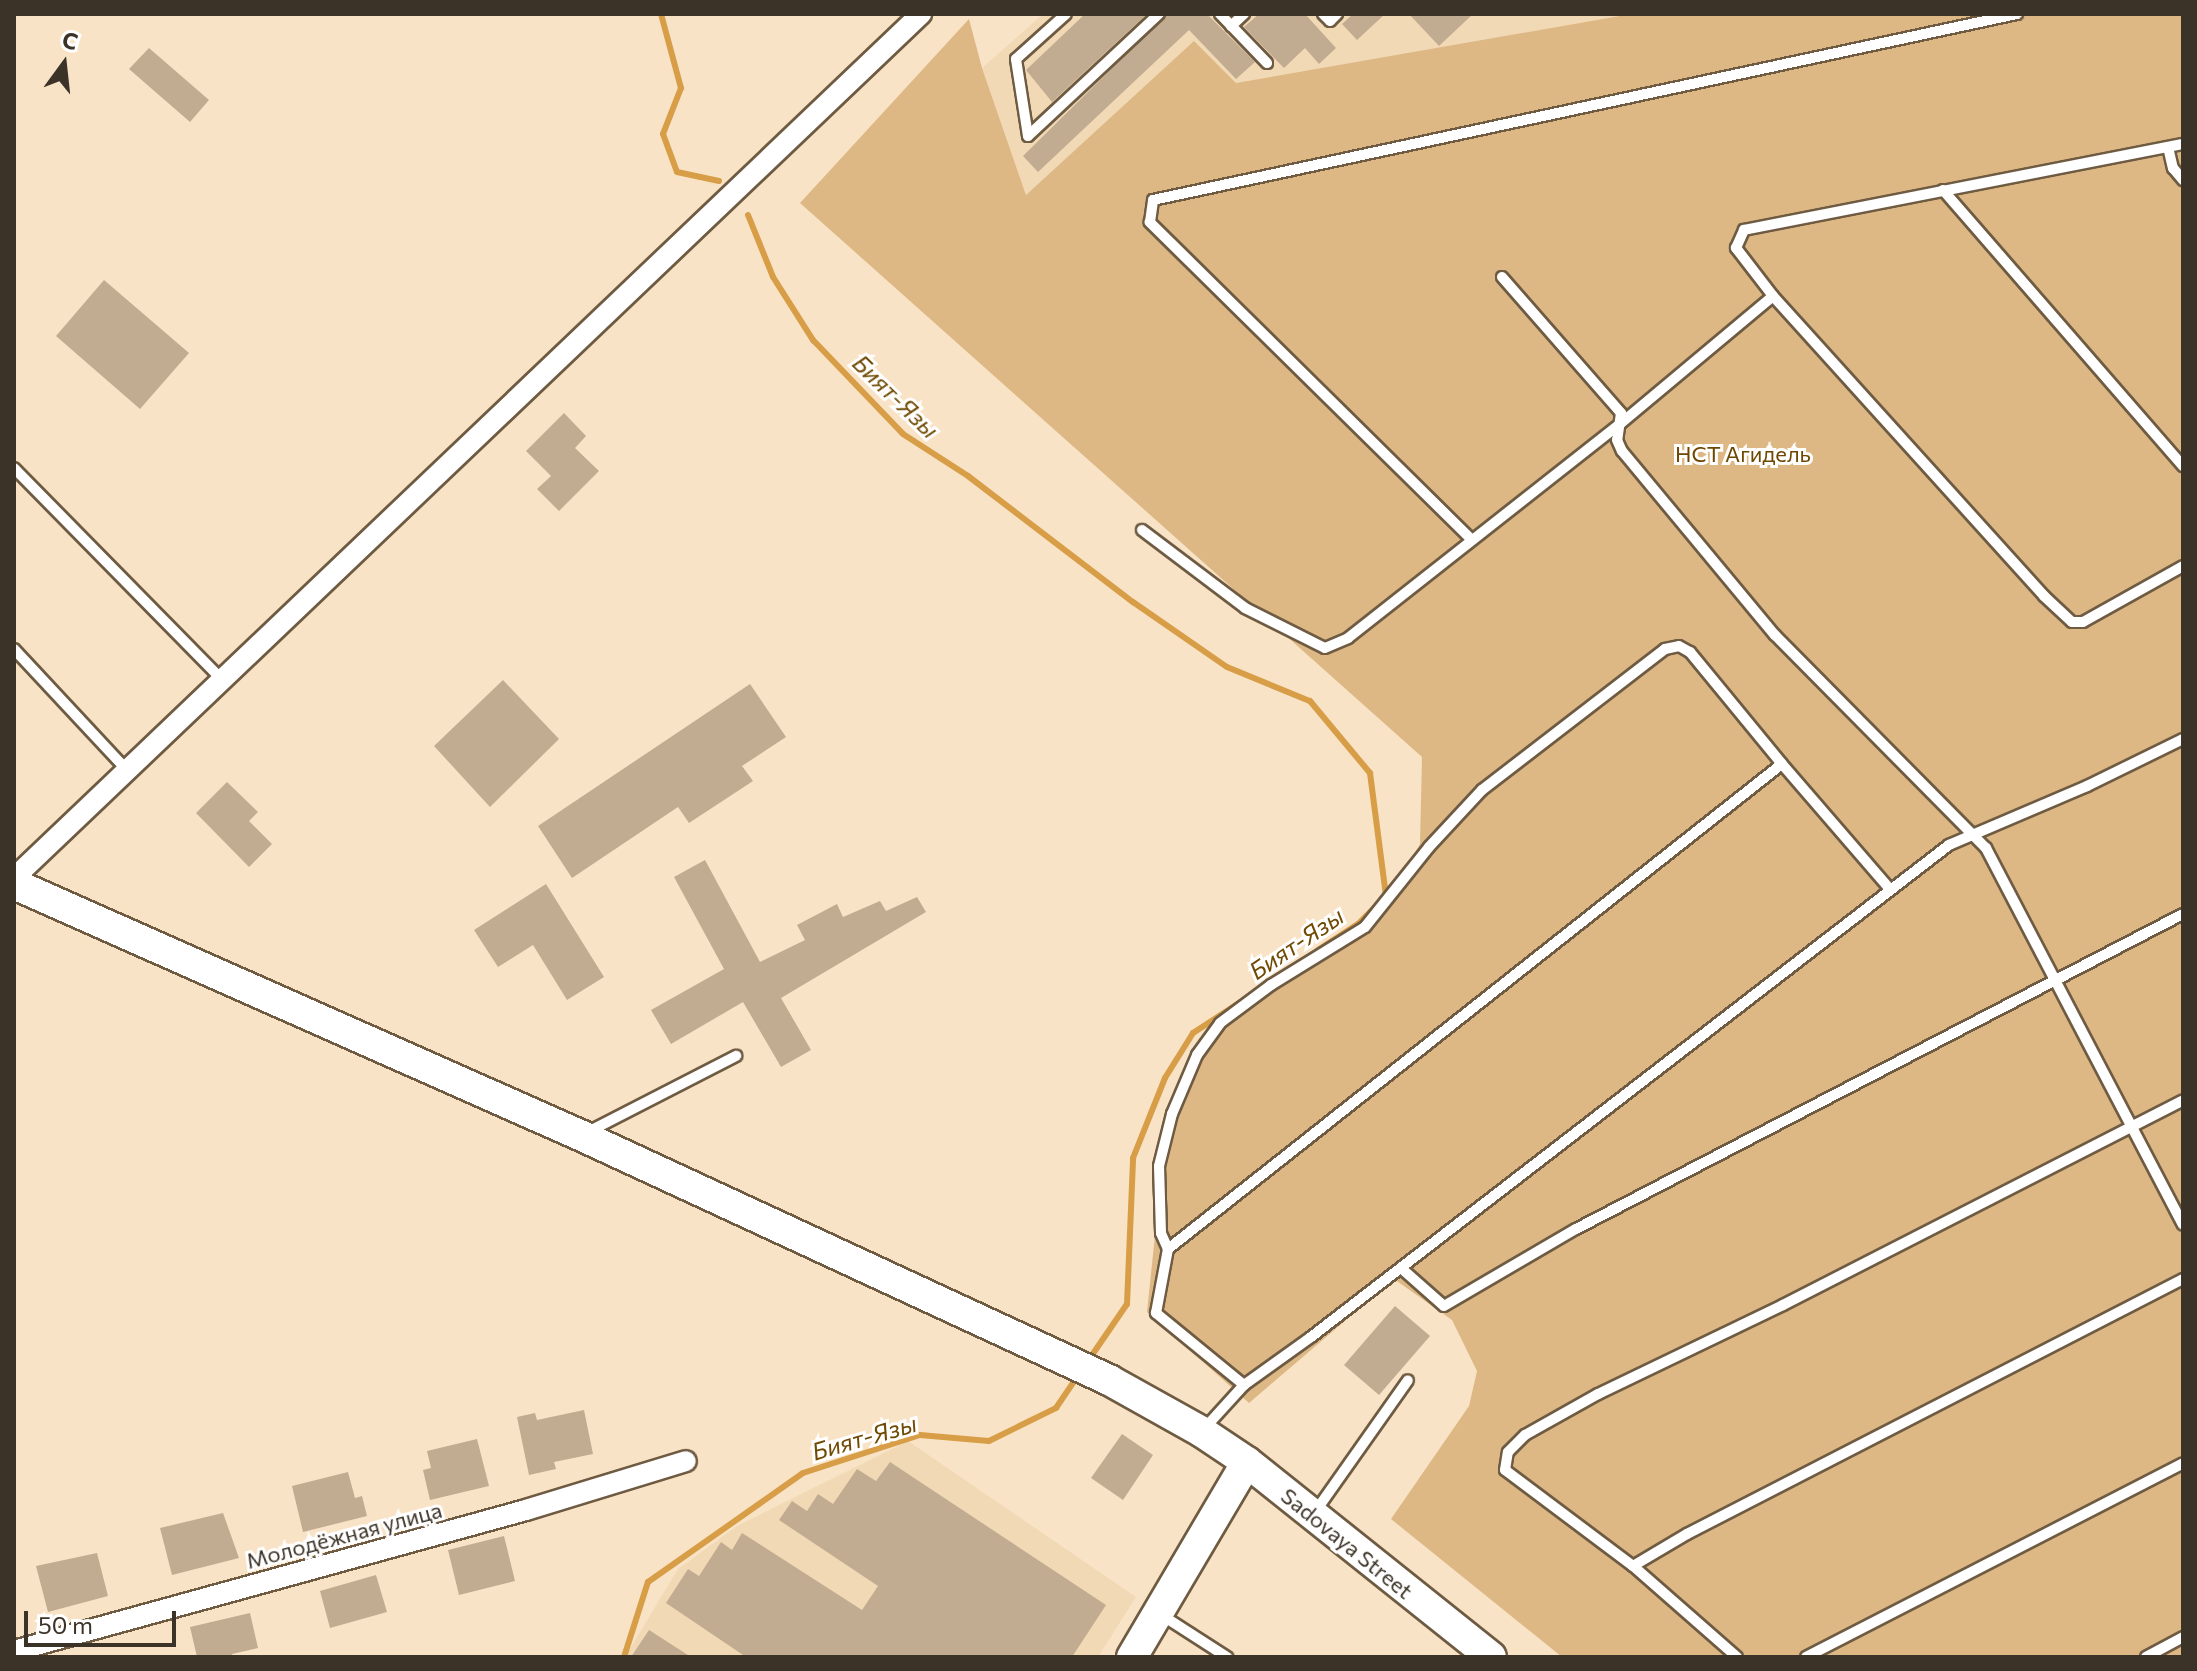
<!DOCTYPE html>
<meta charset="utf-8">
<style>
body{margin:0}
#map{position:relative;width:2197px;height:1671px;overflow:hidden;background:#f9e3c6;font-family:Commissioner,sans-serif}
div>[style]{position:absolute}
.built>*{inset:0;background:#f2d9b5}
.green>*{inset:0;background:#ddb885}
.stream>*{height:6px;margin:-3px;padding:0 3px;transform-origin:3px;border-radius:3px;background:#d89e47}
.building>*{inset:0;background:#c1ac91}
.roads{filter:drop-shadow(2px 0 #6e5b42) drop-shadow(-2px 0 #6e5b42) drop-shadow(0 2px #6e5b42) drop-shadow(0 -2px #6e5b42)}
.lane>*{height:10px;margin:-5px;padding:0 5px;transform-origin:5px;border-radius:5px;background:#fff}
.street>*{height:20px;margin:-10px;padding:0 10px;transform-origin:10px;border-radius:10px;background:#fff}
.secondary>*{height:30px;margin:-15px;padding:0 15px;transform-origin:15px;border-radius:15px;background:#fff}
span{translate:-50% -50%;white-space:nowrap;text-align:center;line-height:1.15;-webkit-text-stroke:6px #fff;paint-order:stroke}
.park-label{font-size:22px;color:#6e4800}
.street-label{font-size:22px;color:#3c3328}
.water-label{font-size:24px;color:#704a03;font-style:italic}
.frame{position:absolute;inset:0;border:16px solid #3c3328;pointer-events:none}
.north{position:absolute;left:24px;top:24px;width:80px;height:80px;-webkit-text-stroke:6px #fff;paint-order:stroke;rotate:15deg;font-size:22px;font-weight:700;line-height:32px;text-align:center;color:#3c3328}
.north::after{content:'';display:block;margin:auto;width:28px;height:36px;background:#3c3328;clip-path:polygon(50% 0,100% 100%,50% 72%,0 100%)}
.scale{position:absolute;left:24px;top:1611px;width:152px;height:36px;box-sizing:border-box;border:4px solid #3c3328;border-top:0;padding-left:10px;font-size:24px;line-height:28px;white-space:nowrap;color:#3c3328;-webkit-text-stroke:6px #fff;paint-order:stroke}
</style>
<div id="map">
<div class="built">
<div style="clip-path:polygon(1043px 14px,1631px 14px,1236px 83px,1194px 42px,1026px 195px,982px 68px)"></div>
<div style="clip-path:polygon(908px 1441px,1136px 1597px,1098px 1657px,625px 1657px,678px 1569px,737px 1526px)"></div>
</div>
<div class="green">
<div style="clip-path:polygon(1631px 14px,2183px 14px,2183px 1657px,1562px 1657px,1391px 1519px,1469px 1406px,1477px 1371px,1452px 1320px,1394px 1279px,1249px 1403px,1147px 1312px,1164px 1149px,1185px 1090px,1211px 1041px,1259px 997px,1383px 910px,1420px 844px,1422px 757px,800px 203px,969px 19px,982px 68px,1026px 195px,1194px 41px,1236px 83px)"></div>
</div>
<div class="stream">
<div style="left:661px;top:14px;width:77px;rotate:74.9deg"></div>
<div style="left:681px;top:88px;width:49px;rotate:111.4deg"></div>
<div style="left:663px;top:134px;width:40px;rotate:69.8deg"></div>
<div style="left:677px;top:172px;width:43px;rotate:12.1deg"></div>
<div style="left:748px;top:215px;width:67px;rotate:68deg"></div>
<div style="left:773px;top:277px;width:75px;rotate:57.6deg"></div>
<div style="left:813px;top:340px;width:130px;rotate:46.2deg"></div>
<div style="left:903px;top:434px;width:77px;rotate:32.9deg"></div>
<div style="left:968px;top:476px;width:208px;rotate:37.4deg"></div>
<div style="left:1133px;top:602px;width:114px;rotate:34.7deg"></div>
<div style="left:1227px;top:667px;width:90px;rotate:22.3deg"></div>
<div style="left:1310px;top:701px;width:94px;rotate:50.2deg"></div>
<div style="left:1370px;top:773px;width:124px;rotate:82.6deg"></div>
<div style="left:1318px;top:950px;width:48px;rotate:-33deg"></div>
<div style="left:1358px;top:924px;width:30px;rotate:-45deg"></div>
<div style="left:1088px;top:1361px;width:69px;rotate:-55.6deg"></div>
<div style="left:1127px;top:1304px;width:146px;rotate:-87.6deg"></div>
<div style="left:1133px;top:1158px;width:86px;rotate:-68.2deg"></div>
<div style="left:1165px;top:1078px;width:53px;rotate:-58.1deg"></div>
<div style="left:1193px;top:1033px;width:59px;rotate:-33.1deg"></div>
<div style="left:624px;top:1657px;width:79px;rotate:-72.3deg"></div>
<div style="left:648px;top:1582px;width:189px;rotate:-35.1deg"></div>
<div style="left:803px;top:1473px;width:123px;rotate:-18deg"></div>
<div style="left:920px;top:1435px;width:69px;rotate:5deg"></div>
<div style="left:989px;top:1441px;width:75px;rotate:-26.2deg"></div>
<div style="left:1056px;top:1408px;width:37px;rotate:-56deg"></div>
</div>
<div class="building">
<div style="clip-path:polygon(1085px 14px,1147px 14px,1052px 102px,1026px 70px)"></div>
<div style="clip-path:polygon(1167px 14px,1207px 14px,1255px 62px,1236px 79px,1189px 30px,1038px 172px,1023px 156px)"></div>
<div style="clip-path:polygon(1259px 14px,1305px 14px,1336px 48px,1319px 64px,1305px 48px,1284px 68px,1244px 27px)"></div>
<div style="clip-path:polygon(1353px 14px,1385px 14px,1357px 40px,1342px 24px)"></div>
<div style="clip-path:polygon(1409px 14px,1473px 14px,1439px 46px)"></div>
<div style="clip-path:polygon(149px 48px,209px 100px,190px 122px,129px 69px)"></div>
<div style="clip-path:polygon(104px 280px,189px 353px,140px 409px,56px 336px)"></div>
<div style="clip-path:polygon(564px 413px,586px 436px,575px 448px,599px 471px,559px 511px,537px 489px,551px 476px,526px 451px)"></div>
<div style="clip-path:polygon(503px 680px,559px 739px,490px 807px,434px 746px)"></div>
<div style="clip-path:polygon(750px 684px,786px 737px,742px 766px,753px 781px,689px 823px,678px 807px,572px 878px,538px 826px)"></div>
<div style="clip-path:polygon(227px 782px,258px 812px,249px 821px,272px 844px,249px 867px,196px 813px)"></div>
<div style="clip-path:polygon(705px 860px,760px 962px,805px 940px,797px 925px,837px 904px,843px 917px,880px 901px,886px 911px,917px 897px,926px 912px,781px 998px,811px 1050px,781px 1067px,743px 1002px,671px 1044px,651px 1010px,724px 969px,674px 877px)"></div>
<div style="clip-path:polygon(546px 884px,604px 977px,567px 1000px,533px 945px,498px 967px,474px 930px)"></div>
<div style="clip-path:polygon(1395px 1306px,1430px 1336px,1379px 1395px,1344px 1365px)"></div>
<div style="clip-path:polygon(584px 1410px,593px 1454px,554px 1462px,556px 1469px,529px 1475px,517px 1417px,535px 1413px,537px 1420px)"></div>
<div style="clip-path:polygon(1122px 1434px,1153px 1455px,1123px 1500px,1091px 1478px)"></div>
<div style="clip-path:polygon(477px 1439px,489px 1486px,430px 1500px,423px 1470px,431px 1468px,427px 1451px)"></div>
<div style="clip-path:polygon(890px 1462px,1106px 1605px,1072px 1657px,746px 1657px,666px 1603px,688px 1569px,699px 1576px,721px 1542px,732px 1550px,742px 1533px,862px 1610px,878px 1586px,779px 1520px,792px 1501px,807px 1511px,818px 1494px,833px 1504px,857px 1469px,876px 1481px)"></div>
<div style="clip-path:polygon(348px 1472px,355px 1498px,362px 1496px,367px 1516px,303px 1532px,292px 1486px)"></div>
<div style="clip-path:polygon(223px 1513px,239px 1558px,172px 1575px,160px 1528px)"></div>
<div style="clip-path:polygon(504px 1536px,515px 1581px,459px 1595px,448px 1550px)"></div>
<div style="clip-path:polygon(97px 1553px,108px 1596px,48px 1612px,36px 1566px)"></div>
<div style="clip-path:polygon(376px 1575px,387px 1612px,330px 1628px,320px 1591px)"></div>
<div style="clip-path:polygon(250px 1613px,258px 1648px,232px 1654px,233px 1657px,197px 1657px,190px 1627px)"></div>
<div style="clip-path:polygon(649px 1630px,691px 1657px,631px 1657px)"></div>
</div>
<div class="roads">
<div class="lane">
<div style="left:1220px;top:14px;width:68px;rotate:46.2deg"></div>
<div style="left:1323px;top:14px;width:10px;rotate:45deg"></div>
<div style="left:1330px;top:21px;width:10px;rotate:-45deg"></div>
<div style="left:1231px;top:26px;width:18px;rotate:-43deg"></div>
<div style="left:1028px;top:136px;width:179px;rotate:-43deg"></div>
<div style="left:1028px;top:136px;width:78px;rotate:-98.9deg"></div>
<div style="left:1016px;top:59px;width:67px;rotate:-42deg"></div>
<div style="left:2168px;top:147px;width:22px;rotate:77deg"></div>
<div style="left:2173px;top:168px;width:16px;rotate:50deg"></div>
<div style="left:1943px;top:190px;width:366px;rotate:49deg"></div>
<div style="left:1502px;top:277px;width:181px;rotate:48.8deg"></div>
<div style="left:1621px;top:413px;width:27px;rotate:98deg"></div>
<div style="left:1617px;top:440px;width:12px;rotate:66deg"></div>
<div style="left:1622px;top:451px;width:239px;rotate:50.3deg"></div>
<div style="left:1775px;top:635px;width:300px;rotate:45.3deg"></div>
<div style="left:1986px;top:848px;width:425px;rotate:62.4deg"></div>
<div style="left:1773px;top:296px;width:404px;rotate:47.9deg"></div>
<div style="left:2044px;top:596px;width:38px;rotate:43deg"></div>
<div style="left:2072px;top:622px;width:11px"></div>
<div style="left:2083px;top:622px;width:115px;rotate:-29.2deg"></div>
<div style="left:14px;top:468px;width:297px;rotate:45.5deg"></div>
<div style="left:1142px;top:530px;width:129px;rotate:37.1deg"></div>
<div style="left:1245px;top:608px;width:89px;rotate:26.6deg"></div>
<div style="left:1325px;top:648px;width:25px;rotate:-23deg"></div>
<div style="left:1348px;top:638px;width:346px;rotate:-38.2deg"></div>
<div style="left:1620px;top:424px;width:199px;rotate:-39.9deg"></div>
<div style="left:1773px;top:296px;width:61px;rotate:-127.6deg"></div>
<div style="left:1736px;top:248px;width:20px;rotate:-66deg"></div>
<div style="left:1744px;top:230px;width:447px;rotate:-11.1deg"></div>
<div style="left:1472px;top:540px;width:453px;rotate:-135.4deg"></div>
<div style="left:1150px;top:222px;width:22px;rotate:-82deg"></div>
<div style="left:1153px;top:200px;width:884px;rotate:-12.15deg"></div>
<div style="left:14px;top:649px;width:166px;rotate:47deg"></div>
<div style="left:586px;top:1133px;width:169px;rotate:-27.2deg"></div>
<div style="left:1168px;top:1249px;width:17px;rotate:-114deg"></div>
<div style="left:1161px;top:1233px;width:67px;rotate:-91.7deg"></div>
<div style="left:1159px;top:1166px;width:54px;rotate:-76deg"></div>
<div style="left:1172px;top:1114px;width:64px;rotate:-67deg"></div>
<div style="left:1197px;top:1055px;width:39px;rotate:-54deg"></div>
<div style="left:1220px;top:1023px;width:64px;rotate:-36.7deg"></div>
<div style="left:1271px;top:985px;width:110px;rotate:-31.7deg"></div>
<div style="left:1365px;top:927px;width:102px;rotate:-51.3deg"></div>
<div style="left:1429px;top:847px;width:78px;rotate:-47.1deg"></div>
<div style="left:1482px;top:790px;width:231px;rotate:-37.6deg"></div>
<div style="left:1665px;top:649px;width:14px;rotate:-12deg"></div>
<div style="left:1679px;top:646px;width:13px;rotate:29deg"></div>
<div style="left:1690px;top:652px;width:145px;rotate:50.6deg"></div>
<div style="left:1401px;top:1268px;width:57px;rotate:41.5deg"></div>
<div style="left:1444px;top:1306px;width:153px;rotate:-30.3deg"></div>
<div style="left:1576px;top:1229px;width:684px;rotate:-27.43deg"></div>
<div style="left:1244px;top:1385px;width:114px;rotate:-140.7deg"></div>
<div style="left:1156px;top:1313px;width:65px;rotate:-79.4deg"></div>
<div style="left:1168px;top:1249px;width:782px;rotate:-38.31deg"></div>
<div style="left:1782px;top:764px;width:165px;rotate:49.2deg"></div>
<div style="left:1203px;top:1430px;width:61px;rotate:-47.7deg"></div>
<div style="left:1244px;top:1385px;width:82px;rotate:-35.6deg"></div>
<div style="left:1311px;top:1337px;width:806px;rotate:-37.64deg"></div>
<div style="left:1949px;top:845px;width:150px;rotate:-23.1deg"></div>
<div style="left:2087px;top:786px;width:107px;rotate:-26.1deg"></div>
<div style="left:1315px;top:1512px;width:161px;rotate:-54.8deg"></div>
<div style="left:1633px;top:1566px;width:63px;rotate:-30.7deg"></div>
<div style="left:1687px;top:1534px;width:558px;rotate:-27.21deg"></div>
<div style="left:1160px;top:1614px;width:80px;rotate:32.7deg"></div>
<div style="left:1737px;top:1657px;width:138px;rotate:-138.8deg"></div>
<div style="left:1633px;top:1566px;width:160px;rotate:-143.1deg"></div>
<div style="left:1505px;top:1470px;width:18px;rotate:-81deg"></div>
<div style="left:1508px;top:1452px;width:24px;rotate:-45deg"></div>
<div style="left:1525px;top:1435px;width:84px;rotate:-29.3deg"></div>
<div style="left:1598px;top:1394px;width:205px;rotate:-25.7deg"></div>
<div style="left:1783px;top:1305px;width:449px;rotate:-27.1deg"></div>
<div style="left:1806px;top:1657px;width:424px;rotate:-27.2deg"></div>
<div style="left:2146px;top:1657px;width:42px;rotate:-28.4deg"></div>
</div>
<div class="street">
<div style="left:14px;top:878px;width:1253px;rotate:-43.61deg"></div>
<div style="left:14px;top:1651px;width:531px;rotate:-15.4deg"></div>
<div style="left:526px;top:1510px;width:167px;rotate:-17deg"></div>
</div>
<div class="secondary">
<div style="left:14px;top:884px;width:619px;rotate:23.92deg"></div>
<div style="left:580px;top:1135px;width:583px;rotate:24.85deg"></div>
<div style="left:1109px;top:1380px;width:107px;rotate:29.2deg"></div>
<div style="left:1202px;top:1432px;width:54px;rotate:33.7deg"></div>
<div style="left:1247px;top:1462px;width:312px;rotate:38.6deg"></div>
<div style="left:1132px;top:1657px;width:226px;rotate:-59.5deg"></div>
</div>
</div>
<div class="park-label">
<span style="left:1743px;top:454px">НСТ Агидель</span>
</div>
<div class="street-label">
<span style="left:344px;top:1535px;rotate:-15deg">Молодёжная улица</span>
<span style="left:1347px;top:1543px;rotate:39deg">Sadovaya Street</span>
</div>
<div class="water-label">
<span style="left:896px;top:396px;rotate:44deg">Бият-Язы</span>
<span style="left:1296px;top:943px;rotate:-34deg">Бият-Язы</span>
<span style="left:864px;top:1437px;rotate:-16deg">Бият-Язы</span>
</div>
<div class="frame"></div>
<div class="north">С</div>
<div class="scale">50 m</div>
</div>
